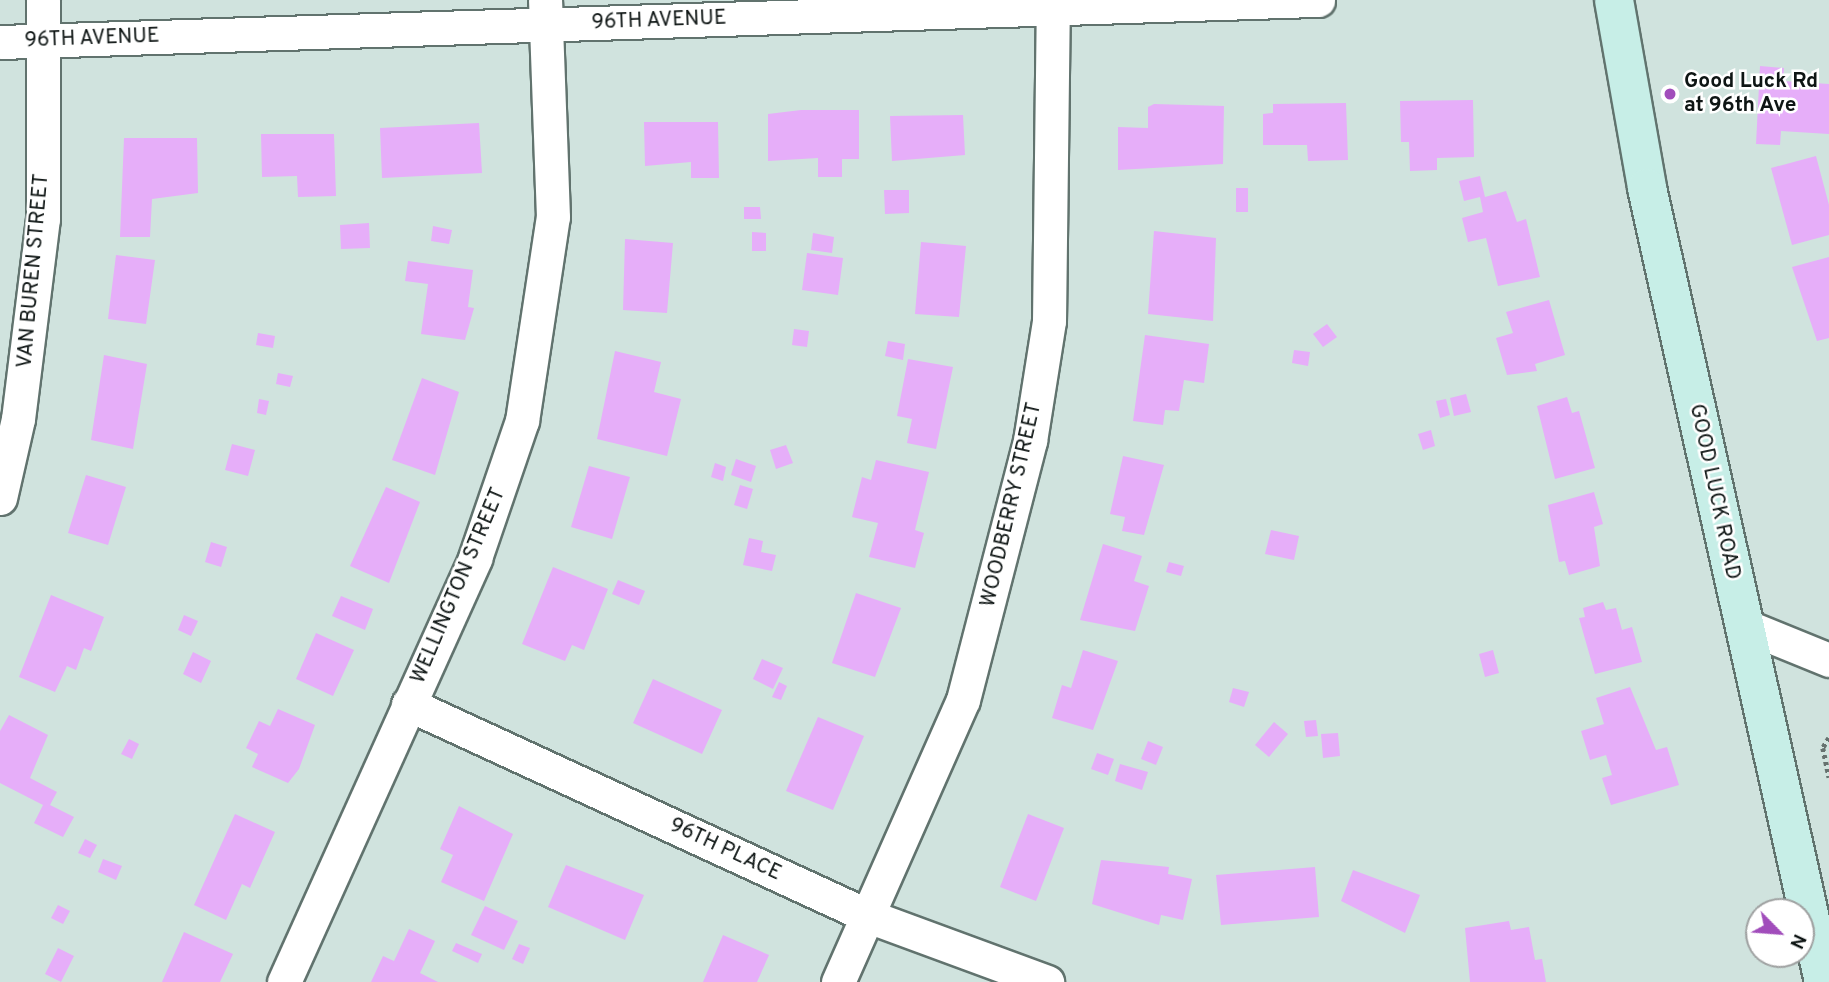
<!DOCTYPE html>
<style>
body{margin:0}
#map{position:relative;width:1829px;height:982px;overflow:hidden;background:#d0e3de;font-family:Overpass,sans-serif}
div>[style]{position:absolute}
.building>*{inset:0;background:#e6aef9}
.path>*{height:4.5px;margin-top:-2.25px;transform-origin:0;background:repeating-linear-gradient(90deg,#66726f 0 3.5px,transparent 0 7px)}
.roads{filter:drop-shadow(2px 0 #61736e) drop-shadow(-2px 0 #61736e) drop-shadow(0 2px #61736e) drop-shadow(0 -2px #61736e)}
.minor>*{height:33px;margin:-16.5px;padding:0 16.5px;transform-origin:16.5px;border-radius:16.5px;background:#fff}
.secondary>*{height:38px;margin:-19px;padding:0 19px;transform-origin:19px;border-radius:19px;background:#c7eee7}
.dots>*{width:19px;height:19px;translate:-50% -50%;box-sizing:border-box;border:4px solid #fff;border-radius:50%}
span{translate:-50% -50%;white-space:nowrap;text-align:center;line-height:1.15;-webkit-text-stroke:5px #fff;paint-order:stroke}
.street-label{font-size:21px;color:#0e1514}
.poi-label{font-size:21px;color:#0e1514;font-weight:700}
.left{translate:0 -50%;text-align:left}
.north{position:absolute;left:1745px;top:898px;width:70px;height:70px;box-sizing:border-box;background:#fff;border:2px solid #9fa1a1;border-radius:50%;rotate:115deg;font-size:19px;font-weight:700;line-height:28px;text-align:center;color:#0e1514}
.north::after{content:'';display:block;margin:auto;width:24px;height:32px;background:#a14dbb;clip-path:polygon(50% 0,100% 100%,50% 72%,0 100%)}
</style>
<div id="map">
<div class="building">
<div style="clip-path:polygon(1760px 66px,1784px 68px,1783px 81px,1829px 84px,1829px 134px,1781px 131px,1780px 145px,1756px 144px)"></div>
<div style="clip-path:polygon(1473px 100px,1474px 157px,1437px 158px,1437px 170px,1410px 171px,1409px 142px,1401px 142px,1400px 101px)"></div>
<div style="clip-path:polygon(1346px 103px,1348px 160px,1308px 161px,1307px 145px,1263px 145px,1263px 114px,1273px 113px,1273px 104px)"></div>
<div style="clip-path:polygon(1154px 104px,1224px 106px,1223px 164px,1118px 170px,1118px 127px,1148px 128px,1148px 107px)"></div>
<div style="clip-path:polygon(801px 110px,859px 110px,859px 159px,842px 159px,842px 177px,818px 177px,818px 158px,768px 161px,768px 114px)"></div>
<div style="clip-path:polygon(963px 115px,965px 155px,892px 161px,890px 116px)"></div>
<div style="clip-path:polygon(644px 122px,718px 122px,719px 178px,691px 178px,691px 162px,645px 166px)"></div>
<div style="clip-path:polygon(479px 123px,482px 173px,382px 178px,380px 128px)"></div>
<div style="clip-path:polygon(261px 134px,334px 134px,336px 196px,298px 197px,297px 176px,262px 177px)"></div>
<div style="clip-path:polygon(124px 138px,197px 138px,198px 193px,152px 199px,150px 237px,120px 237px)"></div>
<div style="clip-path:polygon(1816px 156px,1829px 205px,1829px 235px,1792px 245px,1771px 168px)"></div>
<div style="clip-path:polygon(1480px 176px,1485px 197px,1506px 191px,1517px 222px,1526px 219px,1540px 277px,1498px 286px,1486px 238px,1468px 242px,1462px 218px,1483px 212px,1480px 197px,1464px 201px,1459px 181px)"></div>
<div style="clip-path:polygon(1236px 188px,1248px 188px,1248px 212px,1236px 212px)"></div>
<div style="clip-path:polygon(884px 190px,909px 190px,909px 213px,885px 214px)"></div>
<div style="clip-path:polygon(744px 207px,760px 207px,761px 219px,744px 219px)"></div>
<div style="clip-path:polygon(369px 223px,370px 248px,341px 249px,340px 225px)"></div>
<div style="clip-path:polygon(433px 226px,452px 230px,449px 244px,431px 241px)"></div>
<div style="clip-path:polygon(1154px 231px,1216px 238px,1213px 321px,1148px 314px)"></div>
<div style="clip-path:polygon(752px 232px,766px 233px,766px 251px,752px 251px)"></div>
<div style="clip-path:polygon(813px 233px,834px 237px,832px 253px,811px 250px)"></div>
<div style="clip-path:polygon(625px 239px,673px 243px,667px 313px,623px 310px)"></div>
<div style="clip-path:polygon(921px 242px,966px 246px,959px 317px,915px 314px)"></div>
<div style="clip-path:polygon(807px 253px,843px 258px,838px 295px,802px 290px)"></div>
<div style="clip-path:polygon(116px 255px,155px 260px,146px 324px,108px 319px)"></div>
<div style="clip-path:polygon(1829px 257px,1829px 338px,1817px 341px,1792px 267px)"></div>
<div style="clip-path:polygon(408px 261px,473px 270px,468px 307px,474px 308px,465px 340px,421px 334px,428px 284px,405px 281px)"></div>
<div style="clip-path:polygon(1549px 300px,1565px 355px,1535px 364px,1537px 371px,1507px 375px,1496px 338px,1513px 333px,1506px 312px)"></div>
<div style="clip-path:polygon(1327px 324px,1337px 337px,1323px 347px,1313px 334px)"></div>
<div style="clip-path:polygon(794px 329px,809px 331px,807px 347px,792px 345px)"></div>
<div style="clip-path:polygon(258px 333px,275px 336px,273px 348px,256px 345px)"></div>
<div style="clip-path:polygon(1145px 335px,1209px 344px,1204px 383px,1184px 380px,1179px 411px,1165px 410px,1163px 425px,1133px 421px)"></div>
<div style="clip-path:polygon(888px 341px,905px 344px,903px 360px,885px 356px)"></div>
<div style="clip-path:polygon(1294px 350px,1310px 352px,1308px 366px,1292px 363px)"></div>
<div style="clip-path:polygon(615px 351px,661px 362px,654px 392px,681px 399px,667px 456px,597px 439px)"></div>
<div style="clip-path:polygon(104px 355px,147px 364px,133px 449px,91px 440px)"></div>
<div style="clip-path:polygon(908px 359px,953px 367px,936px 449px,907px 443px,912px 419px,897px 416px)"></div>
<div style="clip-path:polygon(278px 373px,293px 376px,290px 387px,276px 384px)"></div>
<div style="clip-path:polygon(422px 378px,459px 392px,435px 475px,392px 460px)"></div>
<div style="clip-path:polygon(1466px 394px,1471px 412px,1454px 416px,1450px 398px)"></div>
<div style="clip-path:polygon(1567px 397px,1572px 413px,1579px 411px,1595px 468px,1555px 479px,1537px 406px)"></div>
<div style="clip-path:polygon(259px 399px,269px 401px,266px 415px,257px 413px)"></div>
<div style="clip-path:polygon(1446px 399px,1450px 415px,1440px 418px,1436px 401px)"></div>
<div style="clip-path:polygon(1431px 430px,1435px 446px,1423px 450px,1418px 434px)"></div>
<div style="clip-path:polygon(232px 444px,255px 450px,248px 476px,225px 470px)"></div>
<div style="clip-path:polygon(786px 445px,793px 463px,776px 469px,770px 450px)"></div>
<div style="clip-path:polygon(1123px 456px,1164px 465px,1144px 535px,1122px 531px,1125px 517px,1110px 514px)"></div>
<div style="clip-path:polygon(736px 459px,756px 466px,751px 482px,731px 475px)"></div>
<div style="clip-path:polygon(876px 460px,929px 472px,915px 530px,924px 533px,915px 568px,869px 557px,878px 523px,852px 517px,862px 477px,871px 480px)"></div>
<div style="clip-path:polygon(715px 463px,726px 467px,723px 481px,711px 477px)"></div>
<div style="clip-path:polygon(589px 466px,630px 477px,612px 539px,571px 527px)"></div>
<div style="clip-path:polygon(86px 475px,126px 487px,108px 545px,68px 533px)"></div>
<div style="clip-path:polygon(740px 485px,753px 489px,747px 509px,734px 505px)"></div>
<div style="clip-path:polygon(386px 487px,420px 502px,389px 583px,350px 566px)"></div>
<div style="clip-path:polygon(1594px 492px,1603px 524px,1594px 527px,1600px 566px,1569px 575px,1565px 561px,1559px 562px,1548px 505px)"></div>
<div style="clip-path:polygon(1271px 530px,1299px 536px,1294px 560px,1265px 554px)"></div>
<div style="clip-path:polygon(749px 538px,763px 541px,761px 552px,776px 555px,772px 571px,743px 565px)"></div>
<div style="clip-path:polygon(211px 542px,227px 547px,221px 567px,205px 562px)"></div>
<div style="clip-path:polygon(1103px 544px,1142px 556px,1134px 581px,1149px 586px,1135px 631px,1080px 620px)"></div>
<div style="clip-path:polygon(1169px 562px,1184px 566px,1181px 576px,1166px 572px)"></div>
<div style="clip-path:polygon(553px 567px,608px 589px,584px 650px,572px 645px,565px 661px,522px 644px)"></div>
<div style="clip-path:polygon(618px 580px,645px 591px,639px 605px,612px 594px)"></div>
<div style="clip-path:polygon(856px 593px,901px 608px,875px 677px,832px 663px)"></div>
<div style="clip-path:polygon(51px 595px,104px 617px,91px 651px,84px 648px,76px 670px,67px 666px,55px 692px,19px 677px)"></div>
<div style="clip-path:polygon(341px 596px,373px 609px,365px 630px,332px 616px)"></div>
<div style="clip-path:polygon(1603px 602px,1606px 610px,1616px 608px,1622px 630px,1632px 627px,1642px 662px,1595px 674px,1579px 618px,1585px 617px,1583px 608px)"></div>
<div style="clip-path:polygon(184px 615px,198px 621px,191px 636px,178px 630px)"></div>
<div style="clip-path:polygon(316px 633px,354px 650px,333px 696px,296px 679px)"></div>
<div style="clip-path:polygon(1083px 650px,1118px 661px,1093px 730px,1052px 718px,1062px 685px,1071px 688px)"></div>
<div style="clip-path:polygon(1493px 650px,1499px 673px,1485px 677px,1479px 654px)"></div>
<div style="clip-path:polygon(193px 652px,211px 661px,201px 683px,183px 674px)"></div>
<div style="clip-path:polygon(762px 659px,783px 668px,773px 689px,753px 679px)"></div>
<div style="clip-path:polygon(653px 679px,722px 710px,702px 754px,633px 723px)"></div>
<div style="clip-path:polygon(779px 682px,787px 686px,781px 700px,772px 697px)"></div>
<div style="clip-path:polygon(1630px 687px,1656px 750px,1667px 747px,1679px 785px,1611px 805px,1602px 778px,1612px 775px,1606px 755px,1590px 760px,1581px 731px,1604px 724px,1596px 698px)"></div>
<div style="clip-path:polygon(1233px 688px,1249px 692px,1244px 707px,1229px 702px)"></div>
<div style="clip-path:polygon(278px 709px,315px 725px,299px 769px,288px 783px,252px 767px,258px 754px,246px 748px,259px 721px,270px 726px)"></div>
<div style="clip-path:polygon(9px 715px,48px 735px,30px 778px,57px 792px,50px 805px,74px 817px,63px 837px,34px 823px,43px 805px,0 783px,0 731px)"></div>
<div style="clip-path:polygon(818px 717px,864px 736px,833px 810px,786px 791px)"></div>
<div style="clip-path:polygon(1316px 720px,1318px 736px,1306px 737px,1304px 721px)"></div>
<div style="clip-path:polygon(1274px 722px,1288px 734px,1269px 757px,1255px 745px)"></div>
<div style="clip-path:polygon(1338px 733px,1340px 756px,1323px 758px,1321px 734px)"></div>
<div style="clip-path:polygon(129px 739px,139px 744px,132px 759px,121px 754px)"></div>
<div style="clip-path:polygon(1148px 741px,1163px 747px,1156px 765px,1141px 759px)"></div>
<div style="clip-path:polygon(1097px 753px,1114px 759px,1108px 775px,1091px 769px)"></div>
<div style="clip-path:polygon(1120px 764px,1148px 772px,1142px 790px,1115px 781px)"></div>
<div style="clip-path:polygon(459px 806px,513px 834px,484px 901px,441px 882px,453px 855px,440px 849px)"></div>
<div style="clip-path:polygon(235px 814px,275px 832px,250px 888px,242px 884px,226px 920px,194px 905px)"></div>
<div style="clip-path:polygon(1028px 814px,1064px 828px,1036px 901px,1000px 887px)"></div>
<div style="clip-path:polygon(85px 839px,97px 845px,90px 858px,78px 853px)"></div>
<div style="clip-path:polygon(103px 859px,122px 866px,116px 880px,98px 872px)"></div>
<div style="clip-path:polygon(1101px 860px,1169px 867px,1168px 874px,1192px 879px,1183px 920px,1161px 915px,1159px 925px,1092px 904px)"></div>
<div style="clip-path:polygon(566px 865px,644px 895px,625px 940px,548px 907px)"></div>
<div style="clip-path:polygon(1315px 867px,1319px 917px,1221px 925px,1216px 875px)"></div>
<div style="clip-path:polygon(1353px 870px,1420px 895px,1405px 933px,1341px 901px)"></div>
<div style="clip-path:polygon(58px 905px,70px 911px,63px 924px,51px 918px)"></div>
<div style="clip-path:polygon(485px 906px,518px 921px,504px 950px,471px 935px)"></div>
<div style="clip-path:polygon(1509px 921px,1511px 930px,1529px 927px,1535px 960px,1542px 959px,1546px 982px,1470px 982px,1465px 928px)"></div>
<div style="clip-path:polygon(409px 929px,435px 941px,420px 973px,438px 982px,371px 982px,383px 956px,394px 961px)"></div>
<div style="clip-path:polygon(184px 932px,233px 954px,220px 982px,162px 982px)"></div>
<div style="clip-path:polygon(723px 935px,769px 955px,757px 982px,703px 982px)"></div>
<div style="clip-path:polygon(456px 943px,482px 954px,478px 963px,452px 951px)"></div>
<div style="clip-path:polygon(519px 944px,530px 948px,523px 964px,512px 959px)"></div>
<div style="clip-path:polygon(58px 948px,74px 956px,61px 982px,45px 974px)"></div>
</div>
<div class="path">
<div style="left:1829px;top:738px;width:12px;rotate:121deg"></div>
<div style="left:1823px;top:748px;width:30px;rotate:78deg"></div>
</div>
<div class="roads">
<div class="minor">
<div style="left:0;top:42px;width:1319px;rotate:-1.83deg"></div>
<div style="left:0;top:498px;width:81px;rotate:-77.2deg"></div>
<div style="left:18px;top:419px;width:202px;rotate:-82.9deg"></div>
<div style="left:43px;top:219px;width:219px;rotate:-90deg"></div>
<div style="left:1743px;top:625px;width:93px;rotate:22.1deg"></div>
<div style="left:408px;top:704px;width:507px;rotate:24.74deg"></div>
<div style="left:868px;top:916px;width:191px;rotate:20.2deg"></div>
<div style="left:284px;top:982px;width:465px;rotate:-65.7deg"></div>
<div style="left:475px;top:558px;width:145px;rotate:-71.1deg"></div>
<div style="left:522px;top:421px;width:206px;rotate:-81.4deg"></div>
<div style="left:553px;top:217px;width:217px;rotate:-92.1deg"></div>
<div style="left:838px;top:982px;width:308px;rotate:-66.1deg"></div>
<div style="left:963px;top:700px;width:268px;rotate:-75.5deg"></div>
<div style="left:1030px;top:441px;width:121px;rotate:-81deg"></div>
<div style="left:1049px;top:321px;width:321px;rotate:-89.3deg"></div>
</div>
<div class="secondary">
<div style="left:1614px;top:0;width:191px;rotate:80deg"></div>
<div style="left:1647px;top:188px;width:813px;rotate:77.43deg"></div>
</div>
</div>
<div class="dots">
<div style="left:1670px;top:94px;background:#a14dbb"></div>
</div>
<div class="street-label">
<span style="left:659px;top:21px;rotate:-2deg">96TH AVENUE</span>
<span style="left:92px;top:39px;rotate:-2deg">96TH AVENUE</span>
<span style="left:34px;top:271px;rotate:-85deg">VAN BUREN STREET</span>
<span style="left:1714px;top:492px;rotate:78deg">GOOD LUCK ROAD</span>
<span style="left:1012px;top:505px;rotate:-77deg">WOODBERRY STREET</span>
<span style="left:459px;top:586px;rotate:-67deg">WELLINGTON STREET</span>
<span style="left:725px;top:850px;rotate:25deg">96TH PLACE</span>
</div>
<div class="poi-label">
<span class="left" style="left:1684px;top:94px">Good Luck Rd<br>at 96th Ave</span>
</div>
<div class="north">N</div>
</div>
